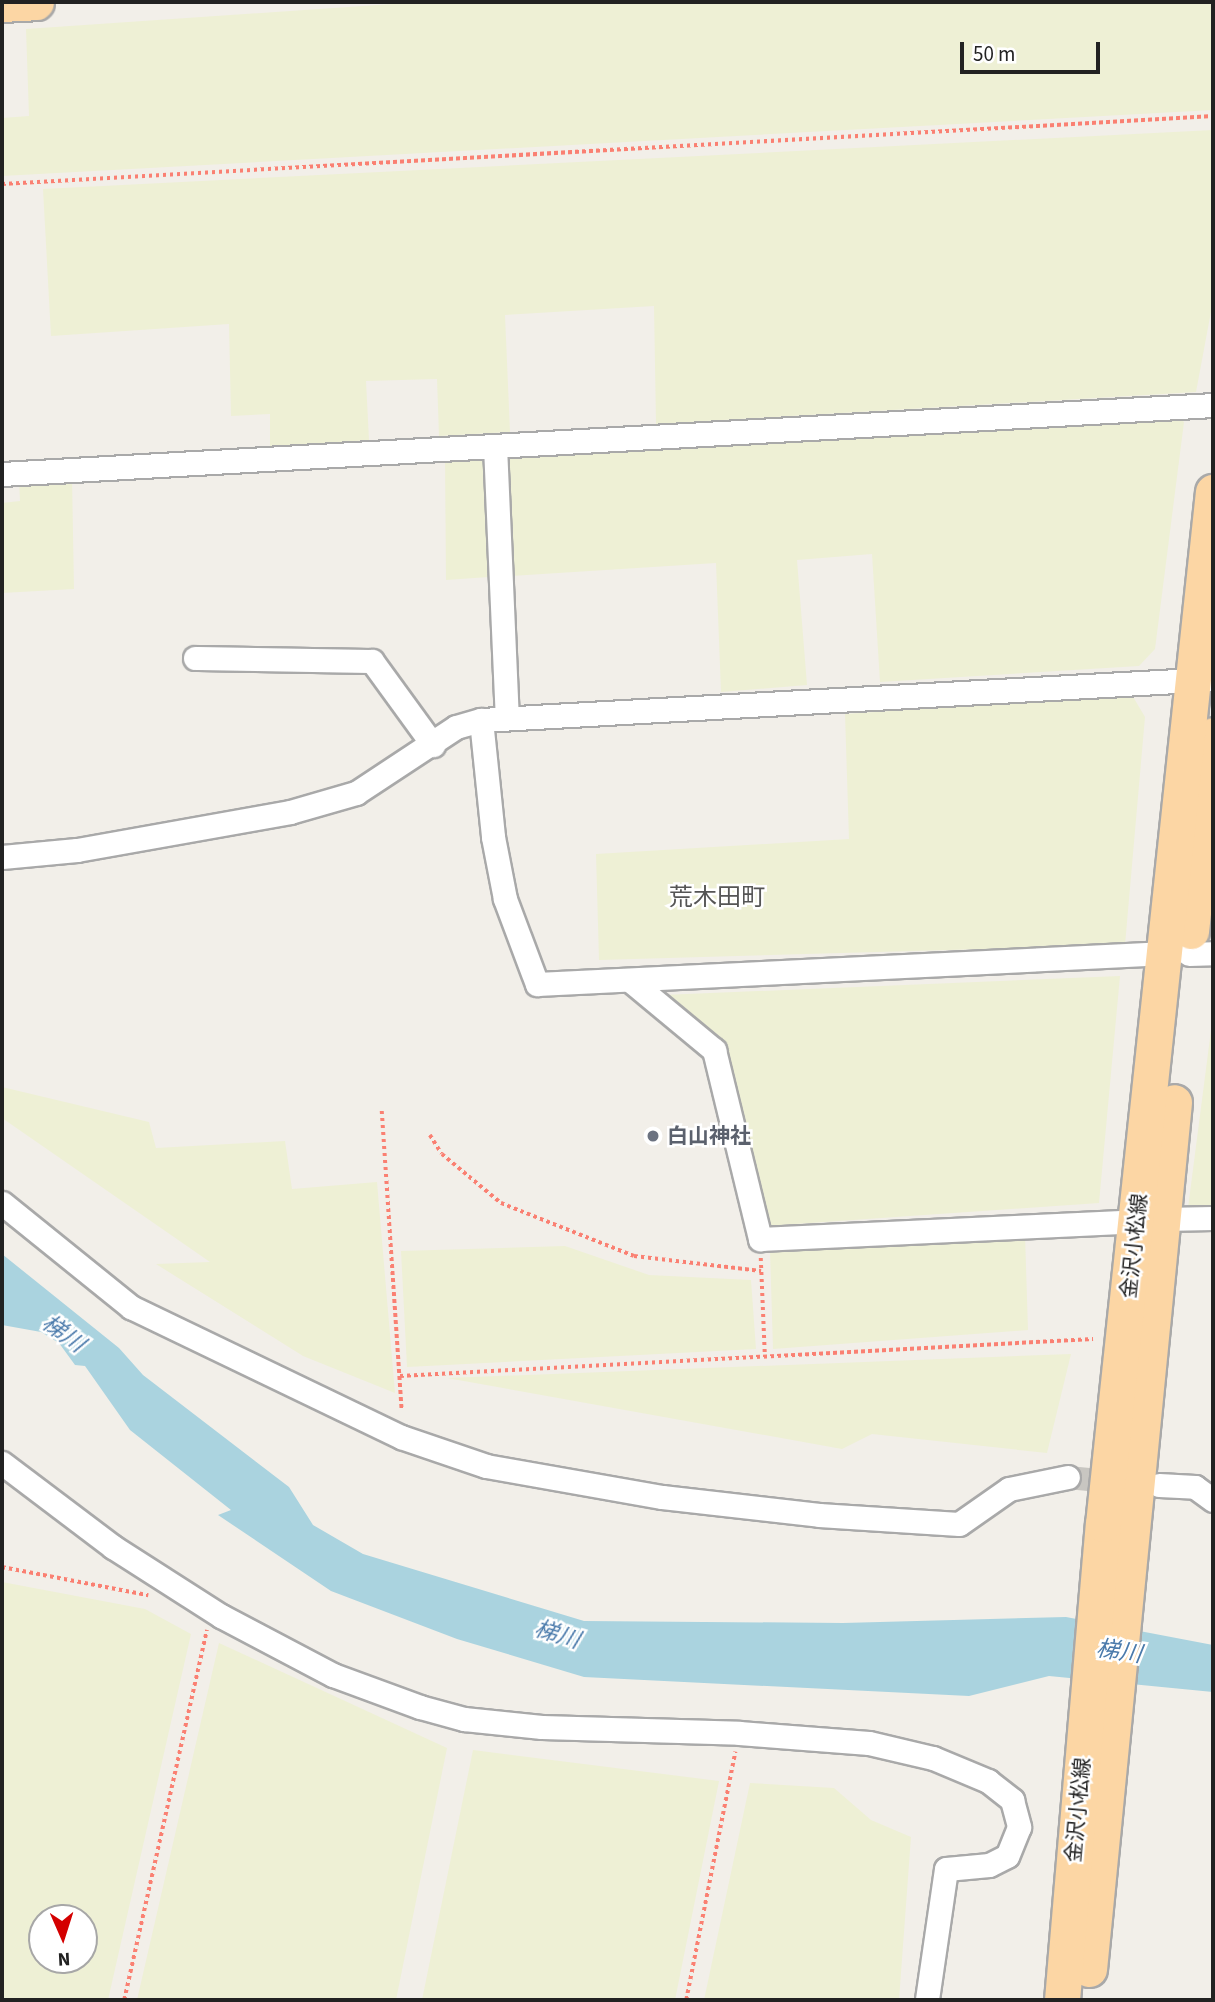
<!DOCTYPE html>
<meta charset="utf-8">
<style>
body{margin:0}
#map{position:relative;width:1215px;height:2002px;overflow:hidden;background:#f2efe9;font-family:"Source Sans 3","Noto Sans JP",sans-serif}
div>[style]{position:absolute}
.farmland>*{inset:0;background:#eef0d5}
.water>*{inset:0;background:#aad3df}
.minor-tunnel>*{height:23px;margin-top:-11.5px;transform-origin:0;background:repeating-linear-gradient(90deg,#c8c6c1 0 23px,transparent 0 34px)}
.path>*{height:3.5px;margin-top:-1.75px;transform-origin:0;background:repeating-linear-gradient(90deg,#fa8072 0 3.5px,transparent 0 7px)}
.roads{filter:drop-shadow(2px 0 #a9a9a9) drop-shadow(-2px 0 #a9a9a9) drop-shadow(0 2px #a9a9a9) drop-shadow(0 -2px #a9a9a9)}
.minor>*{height:23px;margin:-11.5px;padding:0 11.5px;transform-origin:11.5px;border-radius:11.5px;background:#fff}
.primary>*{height:35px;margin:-17.5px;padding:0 17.5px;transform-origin:17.5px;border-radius:17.5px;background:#fcd6a4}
.dots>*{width:19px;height:19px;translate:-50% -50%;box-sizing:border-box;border:4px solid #fff;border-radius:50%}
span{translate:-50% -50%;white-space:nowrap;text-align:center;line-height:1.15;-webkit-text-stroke:5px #fff;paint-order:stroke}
.worship-label{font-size:21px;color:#5b616d;font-weight:700}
.left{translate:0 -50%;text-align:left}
.street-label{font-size:21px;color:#222}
.water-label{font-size:23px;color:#4a7aab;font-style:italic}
.quarter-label{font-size:24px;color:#555}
.frame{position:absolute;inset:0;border:4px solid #222;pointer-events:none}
.north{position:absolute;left:28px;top:1904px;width:70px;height:70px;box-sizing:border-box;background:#fff;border:2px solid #a7a7a7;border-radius:50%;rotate:177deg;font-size:19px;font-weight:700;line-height:28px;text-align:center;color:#222}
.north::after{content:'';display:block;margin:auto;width:24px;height:32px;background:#d40000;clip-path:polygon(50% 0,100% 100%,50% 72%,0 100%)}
.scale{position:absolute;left:960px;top:42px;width:140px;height:32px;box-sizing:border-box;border:4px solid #222;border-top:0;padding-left:9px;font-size:21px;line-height:24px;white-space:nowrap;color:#222;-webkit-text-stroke:5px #fff;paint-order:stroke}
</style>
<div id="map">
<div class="farmland">
<div style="clip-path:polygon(421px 2px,1213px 2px,1213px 110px,2px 176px,2px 118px,29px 116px,26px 29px)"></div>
<div style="clip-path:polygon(1213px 130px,1213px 301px,1196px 392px,656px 424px,654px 306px,505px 315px,510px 432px,439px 436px,437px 379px,366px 381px,369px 440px,270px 447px,270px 414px,231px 416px,229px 324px,51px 336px,43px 189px)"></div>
<div style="clip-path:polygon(1175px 414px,1184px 422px,1155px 649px,1139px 666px,880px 682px,872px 554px,797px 560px,807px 685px,721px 692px,716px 563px,511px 576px,507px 452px)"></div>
<div style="clip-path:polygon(476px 454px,487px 463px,489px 577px,446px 580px,445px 457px)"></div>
<div style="clip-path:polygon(72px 477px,74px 589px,2px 593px,2px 503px,20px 501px,19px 479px)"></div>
<div style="clip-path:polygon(1132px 695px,1145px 717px,1125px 945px,599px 960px,596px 854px,849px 839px,845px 714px)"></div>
<div style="clip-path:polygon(1120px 976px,1099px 1203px,767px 1226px,727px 1047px,663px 995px)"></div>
<div style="clip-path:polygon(1213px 1015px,1213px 1207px,1188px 1208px)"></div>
<div style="clip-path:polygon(2px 1087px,149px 1122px,156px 1148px,285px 1141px,292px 1189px,377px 1182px,395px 1393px,303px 1356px,156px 1264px,210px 1262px,2px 1118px)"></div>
<div style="clip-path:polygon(1025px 1235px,1028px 1330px,773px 1349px,770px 1250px)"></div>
<div style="clip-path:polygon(565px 1246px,649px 1275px,751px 1280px,756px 1349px,407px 1367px,401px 1251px)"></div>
<div style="clip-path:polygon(1071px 1354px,1047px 1453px,872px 1434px,842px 1449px,447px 1378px)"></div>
<div style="clip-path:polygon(evenodd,2px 1582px,145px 1609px,191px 1634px,108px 2000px,2px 2000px,2px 1582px,42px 1918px,84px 1918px,84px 1960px,42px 1960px,42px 1918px)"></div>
<div style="clip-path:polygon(219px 1643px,447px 1748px,396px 2000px,137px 2000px)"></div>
<div style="clip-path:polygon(473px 1750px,719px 1781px,675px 2000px,422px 2000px)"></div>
<div style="clip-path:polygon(750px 1783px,834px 1788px,871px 1820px,911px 1837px,899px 2000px,704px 2000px)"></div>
</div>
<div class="water">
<div style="clip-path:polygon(2px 1254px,119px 1348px,143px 1375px,289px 1487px,313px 1525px,363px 1554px,584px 1621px,843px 1623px,1066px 1617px,1213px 1645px,1213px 1692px,1049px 1676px,969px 1696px,584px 1677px,457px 1639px,331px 1591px,218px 1515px,231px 1510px,130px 1430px,85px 1366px,75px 1365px,59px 1343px,41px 1332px,2px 1325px)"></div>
</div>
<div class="minor-tunnel">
<div style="left:1068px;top:1477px;width:52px;rotate:5.5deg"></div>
</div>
<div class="path">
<div style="left:2px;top:184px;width:1213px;rotate:-3.21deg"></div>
<div style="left:382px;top:1111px;width:299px;rotate:86.2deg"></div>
<div style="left:430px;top:1135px;width:22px;rotate:58deg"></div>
<div style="left:442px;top:1154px;width:77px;rotate:39.7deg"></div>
<div style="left:501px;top:1203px;width:143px;rotate:21.7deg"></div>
<div style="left:634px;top:1256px;width:128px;rotate:6.7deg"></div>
<div style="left:761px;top:1258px;width:97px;rotate:87.6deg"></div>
<div style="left:400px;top:1376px;width:694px;rotate:-3.06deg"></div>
<div style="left:2px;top:1567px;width:149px;rotate:10.9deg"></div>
<div style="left:124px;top:2000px;width:379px;rotate:-77.4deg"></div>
<div style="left:686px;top:2000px;width:253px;rotate:-78.8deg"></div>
</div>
<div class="roads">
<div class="minor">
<div style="left:495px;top:446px;width:272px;rotate:87.5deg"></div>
<div style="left:2px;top:474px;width:1213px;rotate:-3.26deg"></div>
<div style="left:195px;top:658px;width:177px;rotate:1deg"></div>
<div style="left:372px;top:661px;width:104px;rotate:54deg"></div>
<div style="left:481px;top:720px;width:118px;rotate:84.1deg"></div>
<div style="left:493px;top:837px;width:63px;rotate:79deg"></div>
<div style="left:505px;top:899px;width:91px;rotate:69.4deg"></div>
<div style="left:537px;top:984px;width:630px;rotate:-2.82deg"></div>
<div style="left:2px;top:857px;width:75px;rotate:-5.3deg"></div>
<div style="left:77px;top:850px;width:216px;rotate:-10.1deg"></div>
<div style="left:290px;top:812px;width:69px;rotate:-16.1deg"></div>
<div style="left:356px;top:793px;width:120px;rotate:-33.4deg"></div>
<div style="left:456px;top:727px;width:26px;rotate:-16deg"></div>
<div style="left:481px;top:720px;width:733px;rotate:-3.21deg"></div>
<div style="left:1189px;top:954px;width:24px;rotate:-2deg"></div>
<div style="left:632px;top:982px;width:107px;rotate:39.7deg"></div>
<div style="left:714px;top:1050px;width:195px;rotate:76.3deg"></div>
<div style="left:760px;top:1239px;width:377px;rotate:-2.7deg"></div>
<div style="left:2px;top:1203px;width:166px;rotate:38.9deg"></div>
<div style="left:131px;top:1307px;width:300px;rotate:25.7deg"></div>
<div style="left:401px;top:1437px;width:90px;rotate:18.8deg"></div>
<div style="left:486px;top:1466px;width:179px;rotate:10deg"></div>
<div style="left:662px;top:1497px;width:158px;rotate:6.5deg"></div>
<div style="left:819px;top:1515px;width:140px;rotate:3.7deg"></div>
<div style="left:959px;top:1524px;width:61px;rotate:-35deg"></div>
<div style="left:1009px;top:1489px;width:60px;rotate:-11.5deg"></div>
<div style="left:1162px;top:1219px;width:51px;rotate:-1.1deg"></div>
<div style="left:2px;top:1463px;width:139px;rotate:37.1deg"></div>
<div style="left:113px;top:1547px;width:128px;rotate:32.6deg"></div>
<div style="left:221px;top:1616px;width:127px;rotate:27.8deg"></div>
<div style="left:333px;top:1675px;width:93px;rotate:20.2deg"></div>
<div style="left:420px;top:1707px;width:46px;rotate:15.3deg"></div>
<div style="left:464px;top:1719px;width:78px;rotate:5.9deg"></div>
<div style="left:542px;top:1727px;width:197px;rotate:1.7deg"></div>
<div style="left:739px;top:1733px;width:130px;rotate:4.4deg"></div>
<div style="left:869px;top:1743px;width:66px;rotate:13.2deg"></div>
<div style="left:933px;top:1758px;width:60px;rotate:22.7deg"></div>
<div style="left:988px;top:1781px;width:31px;rotate:38deg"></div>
<div style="left:1012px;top:1800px;width:28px;rotate:75deg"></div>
<div style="left:1019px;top:1827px;width:31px;rotate:112deg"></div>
<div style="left:1007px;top:1856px;width:20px;rotate:153deg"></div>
<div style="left:989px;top:1865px;width:43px;rotate:174.7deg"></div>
<div style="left:946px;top:1869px;width:132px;rotate:98.3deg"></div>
<div style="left:1159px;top:1485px;width:36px;rotate:3deg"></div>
<div style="left:1195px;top:1487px;width:22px;rotate:36deg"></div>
</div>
<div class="primary">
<div style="left:2px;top:4px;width:34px;rotate:-3deg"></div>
<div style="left:1191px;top:931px;width:197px;rotate:-83.6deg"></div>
<div style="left:1089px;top:1969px;width:871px;rotate:-84.4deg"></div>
<div style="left:1062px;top:2000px;width:478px;rotate:-85.1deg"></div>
<div style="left:1103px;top:1524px;width:1038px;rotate:-83.92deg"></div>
</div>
</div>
<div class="dots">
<div style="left:653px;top:1136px;background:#6b7280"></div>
</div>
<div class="worship-label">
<span class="left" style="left:667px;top:1136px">白山神社</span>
</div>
<div class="street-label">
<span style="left:1134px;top:1246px;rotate:-84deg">金沢小松線</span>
<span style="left:1078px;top:1810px;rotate:-85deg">金沢小松線</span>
</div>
<div class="water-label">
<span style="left:63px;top:1334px;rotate:36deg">梯川</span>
<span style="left:557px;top:1635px;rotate:17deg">梯川</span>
<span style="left:1119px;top:1652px;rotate:8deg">梯川</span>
</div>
<div class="quarter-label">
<span style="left:717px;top:898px">荒木田町</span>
</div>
<div class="frame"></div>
<div class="north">N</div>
<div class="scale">50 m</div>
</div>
